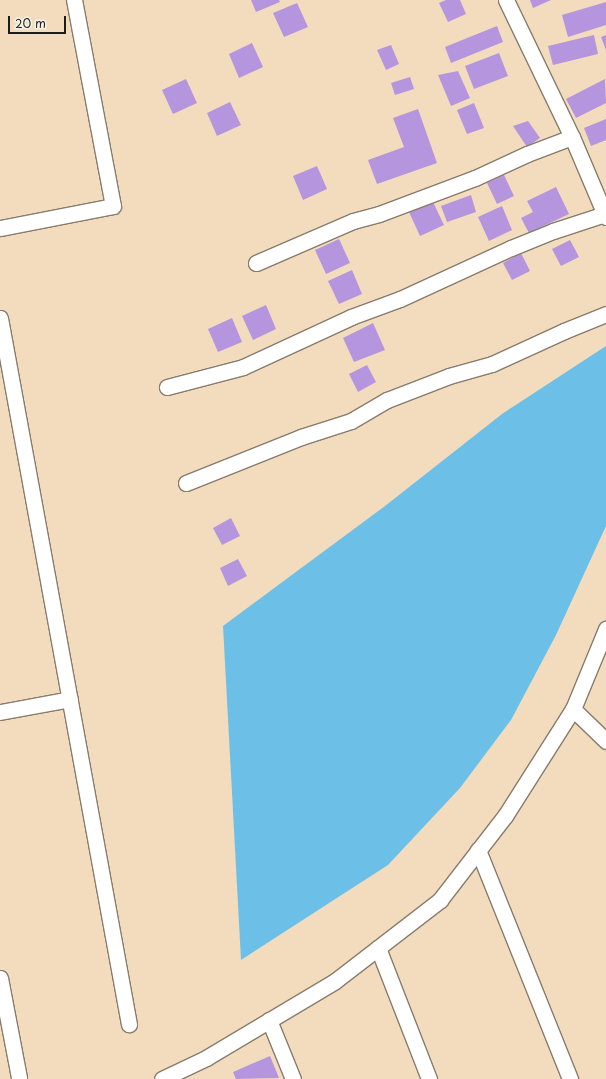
<!DOCTYPE html>
<style>
body{margin:0}
#map{position:relative;width:606px;height:1079px;overflow:hidden;background:#f2dcbd;font-family:"Playpen Sans",sans-serif}
div>[style]{position:absolute}
.water>*{inset:0;background:#6cc0e8}
.building>*{inset:0;background:#b595de}
.roads{filter:drop-shadow(1px 0 #877c6c) drop-shadow(-1px 0 #877c6c) drop-shadow(0 1px #877c6c) drop-shadow(0 -1px #877c6c)}
.minor>*{height:15px;margin:-7.5px;padding:0 7.5px;transform-origin:7.5px;border-radius:7.5px;background:#fff}
span{translate:-50% -50%;white-space:nowrap;text-align:center;line-height:1.15;-webkit-text-stroke:3.5px #f7f3e8;paint-order:stroke}
.scale{position:absolute;left:8px;top:16px;width:58px;height:18px;box-sizing:border-box;border:2px solid #1c1c1c;border-top:0;padding-left:5px;font-size:12px;line-height:14px;white-space:nowrap;color:#1c1c1c;-webkit-text-stroke:3px #f7f3e8;paint-order:stroke}
</style>
<div id="map">
<div class="water">
<div style="clip-path:polygon(606px 346px,606px 526px,556px 635px,511px 720px,460px 788px,388px 865px,241px 960px,223px 626px,385px 506px,502px 414px)"></div>
</div>
<div class="building">
<div style="clip-path:polygon(251px 0,279px 0,280px 2px,256px 12px)"></div>
<div style="clip-path:polygon(446px 0,460px 0,466px 14px,448px 22px,439px 3px)"></div>
<div style="clip-path:polygon(530px 0,551px 0,533px 8px)"></div>
<div style="clip-path:polygon(606px 2px,606px 25px,568px 37px,562px 15px)"></div>
<div style="clip-path:polygon(297px 3px,308px 27px,284px 37px,273px 13px)"></div>
<div style="clip-path:polygon(497px 26px,503px 42px,451px 63px,445px 47px)"></div>
<div style="clip-path:polygon(594px 35px,598px 54px,553px 65px,548px 46px)"></div>
<div style="clip-path:polygon(606px 35px,606px 50px,601px 37px)"></div>
<div style="clip-path:polygon(252px 43px,263px 67px,239px 78px,229px 54px)"></div>
<div style="clip-path:polygon(391px 45px,399px 64px,386px 70px,377px 50px)"></div>
<div style="clip-path:polygon(499px 53px,508px 76px,474px 89px,465px 66px)"></div>
<div style="clip-path:polygon(458px 71px,470px 98px,451px 106px,438px 75px)"></div>
<div style="clip-path:polygon(410px 77px,414px 89px,395px 95px,391px 83px)"></div>
<div style="clip-path:polygon(186px 79px,197px 103px,173px 114px,162px 90px)"></div>
<div style="clip-path:polygon(605px 79px,606px 103px,576px 118px,566px 99px)"></div>
<div style="clip-path:polygon(230px 102px,241px 125px,217px 136px,207px 113px)"></div>
<div style="clip-path:polygon(474px 103px,484px 128px,467px 134px,457px 110px)"></div>
<div style="clip-path:polygon(418px 109px,437px 163px,377px 184px,368px 160px,404px 147px,393px 118px)"></div>
<div style="clip-path:polygon(606px 119px,606px 140px,591px 146px,584px 128px)"></div>
<div style="clip-path:polygon(528px 121px,540px 138px,527px 147px,513px 126px)"></div>
<div style="clip-path:polygon(317px 166px,327px 189px,303px 200px,293px 176px)"></div>
<div style="clip-path:polygon(504px 175px,514px 196px,497px 204px,487px 183px)"></div>
<div style="clip-path:polygon(556px 187px,569px 214px,529px 233px,521px 218px,533px 212px,527px 201px)"></div>
<div style="clip-path:polygon(471px 195px,476px 212px,447px 222px,441px 206px)"></div>
<div style="clip-path:polygon(433px 202px,444px 225px,420px 236px,409px 212px)"></div>
<div style="clip-path:polygon(502px 206px,512px 230px,489px 241px,478px 217px)"></div>
<div style="clip-path:polygon(339px 239px,350px 263px,326px 274px,315px 250px)"></div>
<div style="clip-path:polygon(570px 240px,579px 257px,561px 266px,552px 249px)"></div>
<div style="clip-path:polygon(521px 253px,530px 271px,512px 280px,503px 263px)"></div>
<div style="clip-path:polygon(352px 270px,362px 294px,339px 304px,328px 281px)"></div>
<div style="clip-path:polygon(266px 305px,276px 329px,253px 340px,242px 316px)"></div>
<div style="clip-path:polygon(232px 318px,242px 342px,218px 352px,208px 329px)"></div>
<div style="clip-path:polygon(373px 323px,385px 350px,354px 362px,343px 338px)"></div>
<div style="clip-path:polygon(367px 365px,376px 382px,358px 392px,349px 374px)"></div>
<div style="clip-path:polygon(231px 518px,240px 536px,222px 545px,213px 528px)"></div>
<div style="clip-path:polygon(238px 559px,247px 576px,228px 586px,220px 568px)"></div>
<div style="clip-path:polygon(270px 1056px,279px 1078px,236px 1079px,233px 1072px)"></div>
</div>
<div class="roads">
<div class="minor">
<div style="left:506px;top:0;width:152px;rotate:64.3deg"></div>
<div style="left:572px;top:137px;width:87px;rotate:67deg"></div>
<div style="left:0;top:228px;width:115px;rotate:-11deg"></div>
<div style="left:113px;top:206px;width:210px;rotate:-100.7deg"></div>
<div style="left:256px;top:263px;width:106px;rotate:-23.4deg"></div>
<div style="left:353px;top:221px;width:27px;rotate:-15deg"></div>
<div style="left:379px;top:214px;width:103px;rotate:-20.6deg"></div>
<div style="left:475px;top:178px;width:57px;rotate:-24.8deg"></div>
<div style="left:527px;top:154px;width:48px;rotate:-20.7deg"></div>
<div style="left:0;top:318px;width:718px;rotate:79.65deg"></div>
<div style="left:167px;top:387px;width:79px;rotate:-14.7deg"></div>
<div style="left:243px;top:367px;width:119px;rotate:-24.8deg"></div>
<div style="left:351px;top:317px;width:52px;rotate:-20.2deg"></div>
<div style="left:400px;top:299px;width:122px;rotate:-24.7deg"></div>
<div style="left:511px;top:248px;width:45px;rotate:-22deg"></div>
<div style="left:553px;top:231px;width:55px;rotate:-18.1deg"></div>
<div style="left:186px;top:483px;width:124px;rotate:-21.8deg"></div>
<div style="left:301px;top:437px;width:52px;rotate:-17.7deg"></div>
<div style="left:351px;top:421px;width:42px;rotate:-30.3deg"></div>
<div style="left:387px;top:400px;width:66px;rotate:-21.2deg"></div>
<div style="left:449px;top:376px;width:45px;rotate:-15.6deg"></div>
<div style="left:492px;top:364px;width:79px;rotate:-24.6deg"></div>
<div style="left:564px;top:331px;width:45px;rotate:-22deg"></div>
<div style="left:573px;top:709px;width:46px;rotate:44.1deg"></div>
<div style="left:0;top:712px;width:71px;rotate:-10.5deg"></div>
<div style="left:478px;top:850px;width:247px;rotate:68.1deg"></div>
<div style="left:378px;top:948px;width:141px;rotate:68.7deg"></div>
<div style="left:0;top:978px;width:102px;rotate:79.2deg"></div>
<div style="left:269px;top:1020px;width:64px;rotate:67.9deg"></div>
<div style="left:162px;top:1079px;width:49px;rotate:-25.5deg"></div>
<div style="left:206px;top:1058px;width:150px;rotate:-30.8deg"></div>
<div style="left:335px;top:981px;width:133px;rotate:-37.6deg"></div>
<div style="left:440px;top:900px;width:106px;rotate:-52.3deg"></div>
<div style="left:505px;top:816px;width:127px;rotate:-57.6deg"></div>
<div style="left:573px;top:709px;width:87px;rotate:-67.6deg"></div>
</div>
</div>
<div class="scale">20 m</div>
</div>
